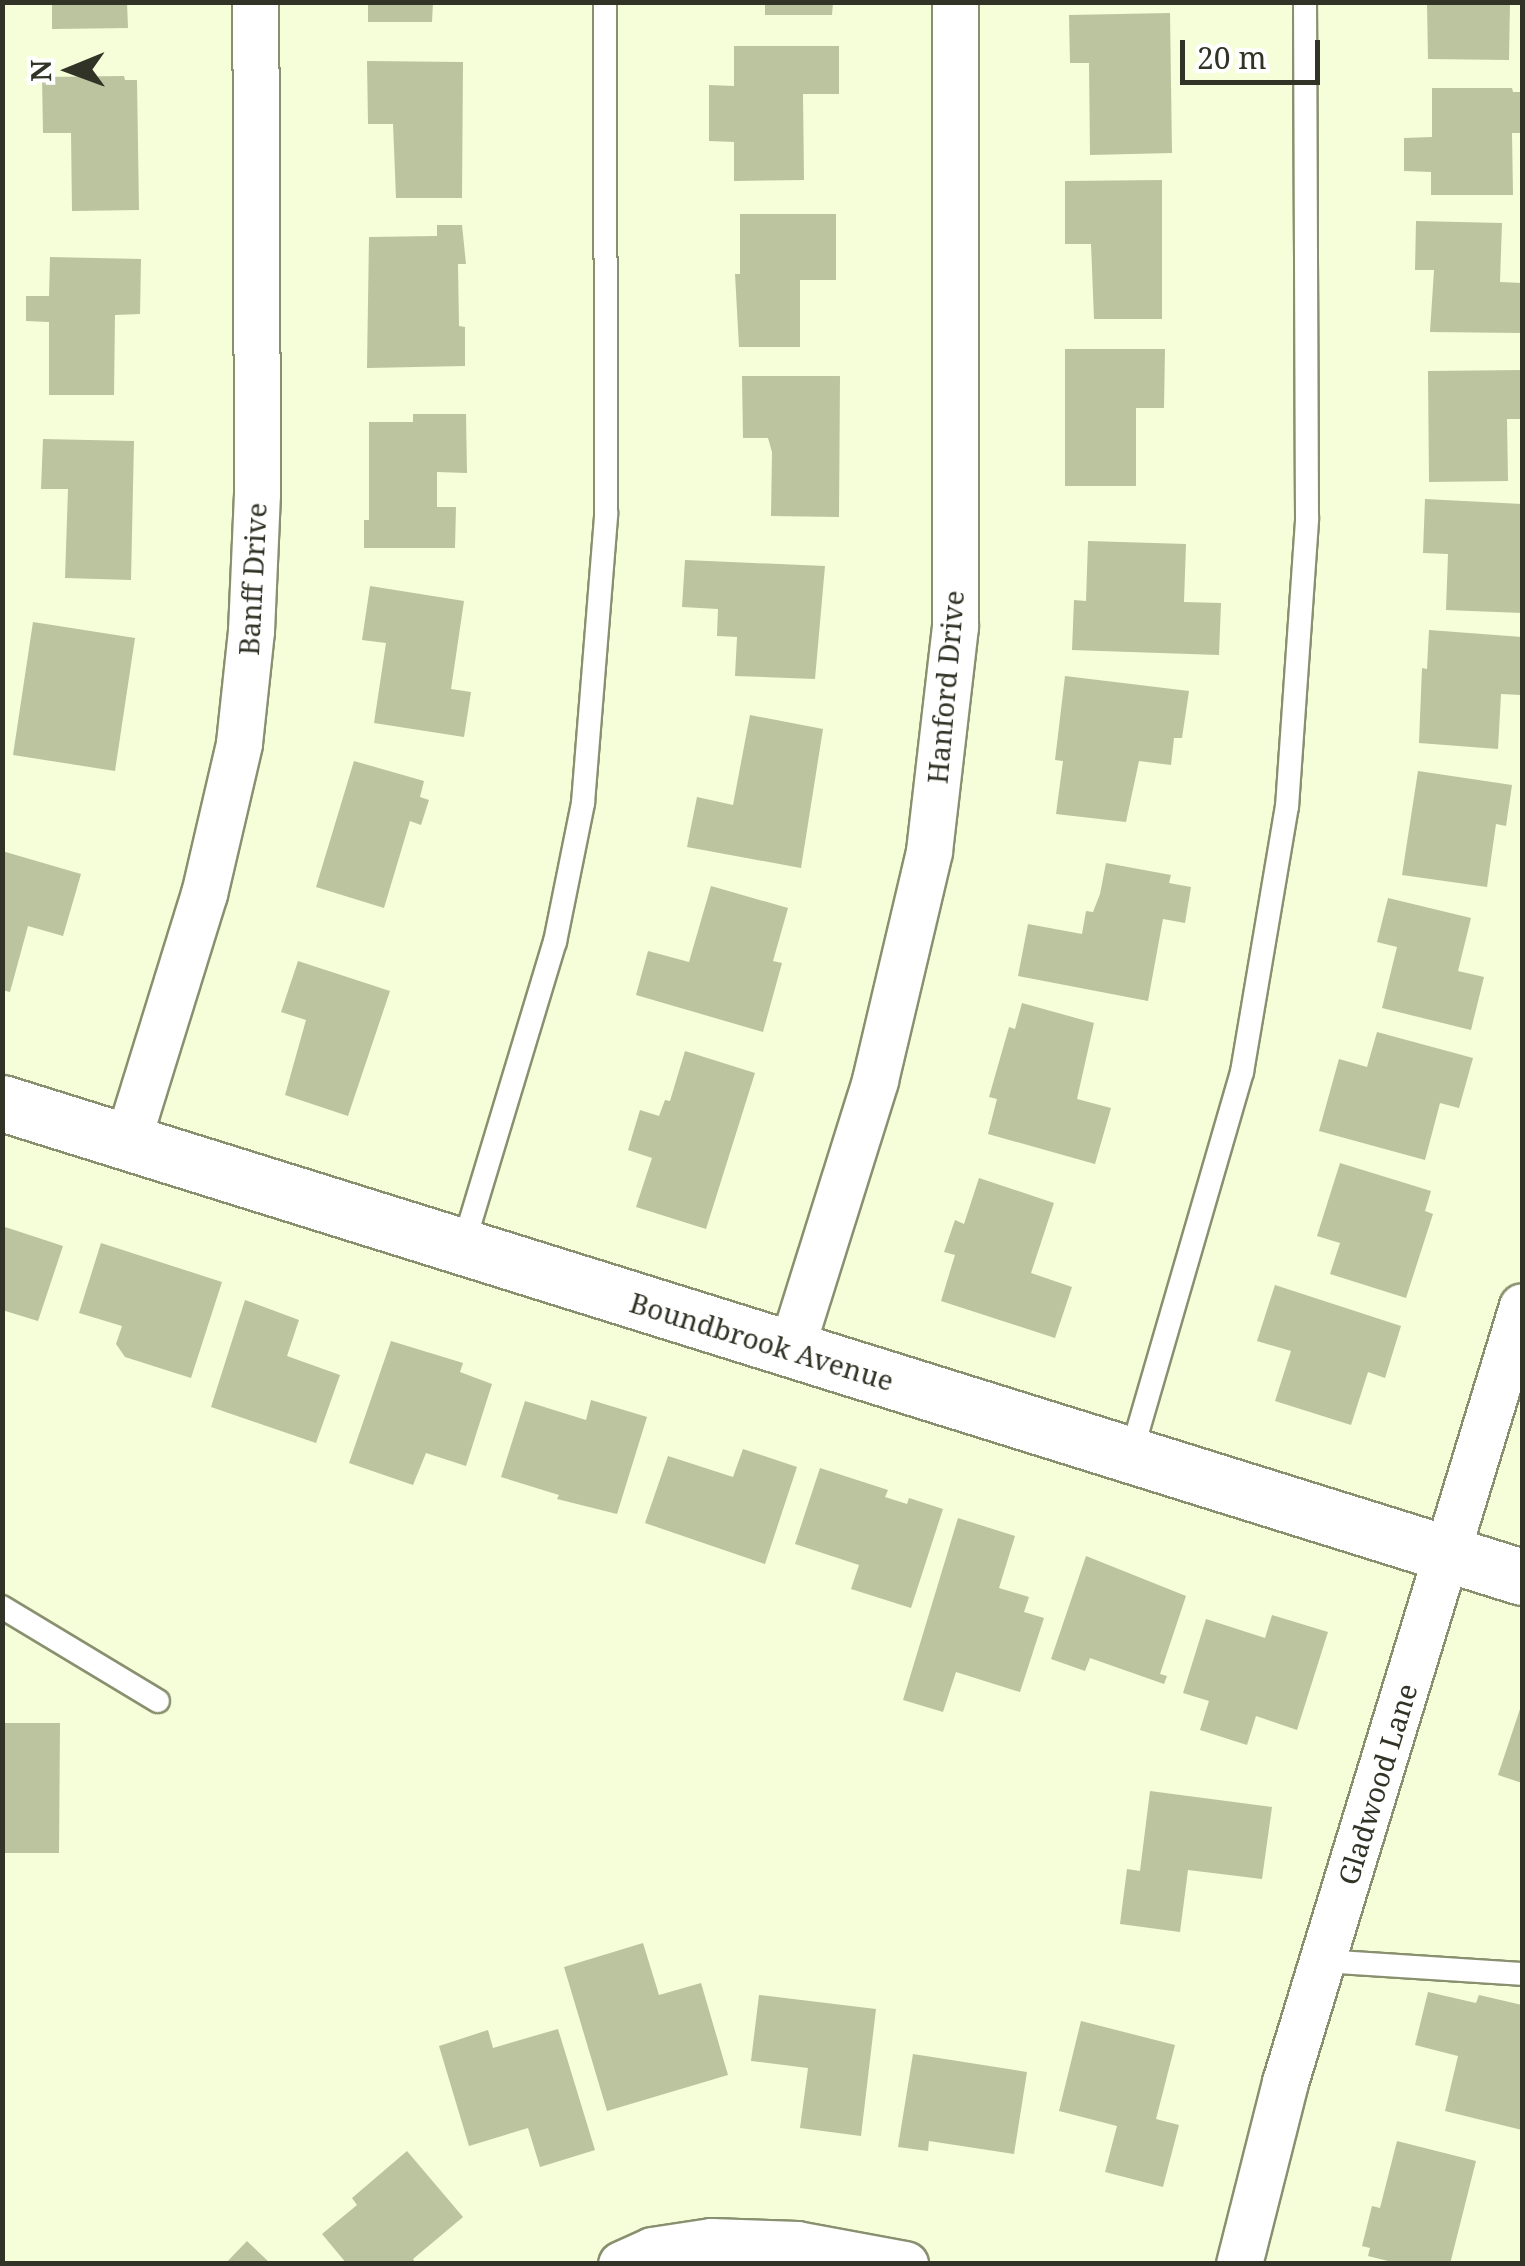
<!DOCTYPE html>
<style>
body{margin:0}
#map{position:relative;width:1525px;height:2266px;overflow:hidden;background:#f5fdd9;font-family:"Noto Serif",serif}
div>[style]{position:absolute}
.building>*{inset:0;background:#bbc39f}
.roads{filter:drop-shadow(2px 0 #89906f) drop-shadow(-2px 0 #89906f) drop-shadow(0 2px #89906f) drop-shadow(0 -2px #89906f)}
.lane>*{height:22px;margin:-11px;padding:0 11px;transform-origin:11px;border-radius:11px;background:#fff}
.street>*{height:45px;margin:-22.5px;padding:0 22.5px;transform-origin:22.5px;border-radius:22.5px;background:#fff}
.secondary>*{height:55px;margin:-27.5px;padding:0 27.5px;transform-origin:27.5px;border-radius:27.5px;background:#fff}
span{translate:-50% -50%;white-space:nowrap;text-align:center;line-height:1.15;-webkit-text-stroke:9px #fff;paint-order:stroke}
.street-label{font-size:28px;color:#303325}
.frame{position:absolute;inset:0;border:5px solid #303325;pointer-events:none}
.north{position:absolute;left:20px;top:20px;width:100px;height:100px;-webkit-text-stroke:8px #fff;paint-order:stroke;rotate:269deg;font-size:28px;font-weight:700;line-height:40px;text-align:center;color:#303325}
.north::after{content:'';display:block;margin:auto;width:35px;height:45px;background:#303325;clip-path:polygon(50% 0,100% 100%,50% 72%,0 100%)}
.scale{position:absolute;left:1180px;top:40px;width:140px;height:45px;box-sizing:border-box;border:5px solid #303325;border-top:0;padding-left:12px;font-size:30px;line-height:35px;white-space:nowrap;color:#303325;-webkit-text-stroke:8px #fff;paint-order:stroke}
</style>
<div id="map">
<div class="building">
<div style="clip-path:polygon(52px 2px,127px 2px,128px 28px,52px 29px)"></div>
<div style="clip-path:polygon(368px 2px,433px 2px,432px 22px,368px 22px)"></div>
<div style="clip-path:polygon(765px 2px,833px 2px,832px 15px,765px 15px)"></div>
<div style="clip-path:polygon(1427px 2px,1510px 2px,1509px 60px,1428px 59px)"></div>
<div style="clip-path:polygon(1170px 13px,1172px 153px,1090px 155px,1089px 63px,1070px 63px,1069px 15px)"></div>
<div style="clip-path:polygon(734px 46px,839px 46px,839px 94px,803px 94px,804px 180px,734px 181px,734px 142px,709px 141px,709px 85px,734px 86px)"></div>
<div style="clip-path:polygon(367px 61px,463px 62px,462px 198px,396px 198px,393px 124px,368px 124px)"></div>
<div style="clip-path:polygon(124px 76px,125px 80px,137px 80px,139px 210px,72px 211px,71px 133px,43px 133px,42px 77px)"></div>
<div style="clip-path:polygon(1432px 88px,1512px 88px,1513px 92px,1522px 92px,1522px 133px,1512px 133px,1513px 195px,1431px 195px,1431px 172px,1404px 171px,1404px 138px,1432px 137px)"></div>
<div style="clip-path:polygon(1162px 180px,1162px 319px,1094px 319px,1091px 244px,1065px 244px,1065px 181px)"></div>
<div style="clip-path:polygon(740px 214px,836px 214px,836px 280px,800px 280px,800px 347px,739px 347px,735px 274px,740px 274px)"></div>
<div style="clip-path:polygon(1416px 221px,1502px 223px,1500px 282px,1522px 283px,1522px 333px,1430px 332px,1434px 270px,1415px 270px)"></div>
<div style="clip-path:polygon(437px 225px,462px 225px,466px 264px,458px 264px,459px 326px,465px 327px,465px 366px,367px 368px,369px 237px,437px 236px)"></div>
<div style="clip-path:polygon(50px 257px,141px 259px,140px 314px,115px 315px,114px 395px,49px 395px,49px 322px,26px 321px,26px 296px,49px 296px)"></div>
<div style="clip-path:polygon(1065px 349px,1165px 349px,1164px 408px,1136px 408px,1136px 486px,1065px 486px)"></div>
<div style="clip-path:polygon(1522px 370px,1522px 419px,1507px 419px,1508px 481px,1429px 482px,1428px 371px)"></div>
<div style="clip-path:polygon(742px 376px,840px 376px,839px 517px,771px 516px,772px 452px,768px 438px,743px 438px)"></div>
<div style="clip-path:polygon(413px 414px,466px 414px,467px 473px,437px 472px,437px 507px,456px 507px,455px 548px,364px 548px,364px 520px,369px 520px,369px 422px,413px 422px)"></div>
<div style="clip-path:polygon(43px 439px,134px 441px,131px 580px,65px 578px,68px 489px,41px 489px)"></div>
<div style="clip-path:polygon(1425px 499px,1522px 504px,1522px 613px,1446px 610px,1448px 554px,1423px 553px)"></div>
<div style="clip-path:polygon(1088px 541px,1186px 544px,1184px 602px,1221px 603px,1219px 655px,1072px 650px,1074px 600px,1086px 601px)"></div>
<div style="clip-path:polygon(685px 560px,825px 566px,815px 679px,735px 676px,737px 637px,717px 636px,718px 609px,682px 607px)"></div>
<div style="clip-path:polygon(370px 586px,464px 601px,451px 689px,471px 692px,464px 737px,374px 723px,386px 643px,362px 640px)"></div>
<div style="clip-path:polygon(33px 622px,135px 638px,115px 771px,13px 755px)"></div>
<div style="clip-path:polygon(1429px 630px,1522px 637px,1521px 695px,1501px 694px,1498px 749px,1419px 743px,1422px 668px,1427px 669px)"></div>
<div style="clip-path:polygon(1065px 676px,1189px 691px,1182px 738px,1174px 738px,1171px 765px,1139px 761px,1126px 822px,1056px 814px,1063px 761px,1055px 760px)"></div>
<div style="clip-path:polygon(750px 715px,823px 729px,801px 868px,687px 847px,697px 797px,733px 805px)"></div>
<div style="clip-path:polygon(354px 761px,424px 781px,420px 797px,429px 800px,421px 825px,410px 821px,384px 908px,316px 887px)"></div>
<div style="clip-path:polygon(1418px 771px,1512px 785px,1506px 826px,1496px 824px,1487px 887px,1402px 875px)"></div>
<div style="clip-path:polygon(2px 851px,81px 874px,63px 936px,28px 926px,10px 992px,2px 990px)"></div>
<div style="clip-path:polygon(1106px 863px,1171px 875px,1169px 883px,1191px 887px,1185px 923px,1163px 919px,1148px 1001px,1018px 976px,1028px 924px,1082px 934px,1086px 911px,1093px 912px,1100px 894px)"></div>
<div style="clip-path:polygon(711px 886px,788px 908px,773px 961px,782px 963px,763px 1032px,636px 995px,648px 951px,689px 962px)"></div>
<div style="clip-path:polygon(1388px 898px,1471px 918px,1458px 971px,1484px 977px,1471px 1030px,1382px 1008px,1397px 947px,1377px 942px)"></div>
<div style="clip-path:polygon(298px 961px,390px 991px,348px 1116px,285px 1095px,306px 1020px,281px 1012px)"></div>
<div style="clip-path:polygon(1022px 1003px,1094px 1023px,1077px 1099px,1111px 1108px,1095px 1164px,988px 1134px,997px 1099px,989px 1097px,1009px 1027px,1015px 1029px)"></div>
<div style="clip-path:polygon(1377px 1032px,1473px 1058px,1459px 1108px,1440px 1103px,1425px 1160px,1319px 1131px,1339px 1059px,1367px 1067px)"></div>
<div style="clip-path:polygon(685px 1051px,755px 1073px,706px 1229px,636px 1207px,652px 1158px,628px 1150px,640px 1110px,659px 1116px,665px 1100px,670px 1101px)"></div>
<div style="clip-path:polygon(1340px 1163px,1431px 1191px,1425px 1211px,1433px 1214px,1406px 1298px,1330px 1274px,1340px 1243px,1317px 1236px)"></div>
<div style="clip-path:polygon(979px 1178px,1054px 1203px,1031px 1273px,1072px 1287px,1055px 1338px,941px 1301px,955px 1255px,944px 1252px,955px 1220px,964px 1224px)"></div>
<div style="clip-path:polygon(2px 1226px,63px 1246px,38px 1321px,2px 1310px)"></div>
<div style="clip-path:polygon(101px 1243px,222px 1282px,191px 1378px,125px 1357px,116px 1344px,122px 1326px,79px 1313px)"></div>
<div style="clip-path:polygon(1275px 1285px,1401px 1326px,1385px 1378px,1368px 1372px,1351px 1425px,1275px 1401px,1291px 1351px,1257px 1341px)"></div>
<div style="clip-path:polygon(245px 1300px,299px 1320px,287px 1356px,340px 1375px,316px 1443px,211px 1407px)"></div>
<div style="clip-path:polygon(391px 1341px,463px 1363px,460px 1372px,492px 1384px,466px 1466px,426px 1453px,413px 1485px,349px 1463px)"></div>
<div style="clip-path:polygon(591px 1400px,647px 1417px,617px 1514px,557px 1499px,559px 1495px,501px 1477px,525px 1401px,586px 1420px)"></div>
<div style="clip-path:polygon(743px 1449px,797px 1467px,765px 1564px,645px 1523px,668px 1456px,733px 1477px)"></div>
<div style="clip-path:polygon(820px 1468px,888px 1490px,885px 1497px,907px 1504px,909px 1498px,943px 1509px,911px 1608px,851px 1589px,859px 1565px,795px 1544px)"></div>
<div style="clip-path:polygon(958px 1518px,1015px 1536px,999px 1588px,1029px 1597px,1024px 1612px,1044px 1618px,1020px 1692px,956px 1672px,943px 1712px,903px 1700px)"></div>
<div style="clip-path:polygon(1086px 1556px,1186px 1596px,1160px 1674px,1167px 1676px,1164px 1684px,1090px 1658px,1085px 1671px,1051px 1659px)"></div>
<div style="clip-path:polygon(1272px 1615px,1328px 1632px,1297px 1730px,1256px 1716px,1247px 1745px,1200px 1730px,1209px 1701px,1183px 1693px,1206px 1619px,1265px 1638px)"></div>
<div style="clip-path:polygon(1522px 1703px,1522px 1783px,1498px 1775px)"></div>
<div style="clip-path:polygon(2px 1723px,60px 1723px,59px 1853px,2px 1853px)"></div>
<div style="clip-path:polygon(1150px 1791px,1272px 1807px,1262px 1879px,1188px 1870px,1180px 1932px,1120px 1924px,1127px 1869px,1140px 1871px)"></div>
<div style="clip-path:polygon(643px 1943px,659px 1995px,701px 1983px,728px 2075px,607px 2111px,564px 1967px)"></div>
<div style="clip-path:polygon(1428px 1992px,1476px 2003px,1479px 1995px,1522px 2005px,1522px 2130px,1445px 2111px,1458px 2056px,1415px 2045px)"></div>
<div style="clip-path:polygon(759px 1995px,876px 2009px,861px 2136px,800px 2128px,808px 2068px,751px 2061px)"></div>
<div style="clip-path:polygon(1081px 2021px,1175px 2045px,1156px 2119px,1179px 2125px,1163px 2187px,1105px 2172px,1117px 2126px,1059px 2111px)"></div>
<div style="clip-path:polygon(558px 2029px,595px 2150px,540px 2167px,528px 2128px,469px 2146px,439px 2046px,488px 2030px,493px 2048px)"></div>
<div style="clip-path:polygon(913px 2054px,1027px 2072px,1014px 2154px,929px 2141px,928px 2151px,898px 2147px)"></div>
<div style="clip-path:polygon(1397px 2141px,1476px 2161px,1450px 2264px,1400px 2264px,1368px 2256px,1370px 2248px,1362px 2246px,1372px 2206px,1380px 2208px)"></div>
<div style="clip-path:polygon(407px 2151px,463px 2217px,413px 2259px,416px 2264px,347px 2264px,322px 2234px,357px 2205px,352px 2198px)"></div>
<div style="clip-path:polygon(247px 2241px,271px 2264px,225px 2264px)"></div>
</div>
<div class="roads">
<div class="lane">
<div style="left:463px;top:1246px;width:318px;rotate:-73.2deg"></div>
<div style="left:555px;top:942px;width:142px;rotate:-78.6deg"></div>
<div style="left:583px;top:803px;width:290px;rotate:-85.4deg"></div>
<div style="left:606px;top:514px;width:512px;rotate:-90.11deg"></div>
<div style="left:1131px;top:1454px;width:398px;rotate:-73.8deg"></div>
<div style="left:1242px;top:1072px;width:269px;rotate:-80.4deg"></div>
<div style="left:1287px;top:807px;width:290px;rotate:-86deg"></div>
<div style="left:1307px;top:518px;width:516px;rotate:-90.22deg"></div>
<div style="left:2px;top:1607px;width:182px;rotate:31.1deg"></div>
<div style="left:1322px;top:1961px;width:200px;rotate:3.7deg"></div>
</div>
<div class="street">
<div style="left:128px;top:1139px;width:257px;rotate:-72.8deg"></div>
<div style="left:204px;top:894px;width:155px;rotate:-76.9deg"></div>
<div style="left:239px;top:743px;width:113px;rotate:-83.9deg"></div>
<div style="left:251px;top:631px;width:137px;rotate:-87.5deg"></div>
<div style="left:257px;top:494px;width:492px;rotate:-90.2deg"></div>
<div style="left:790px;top:1352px;width:285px;rotate:-72.6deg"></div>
<div style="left:875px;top:1080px;width:235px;rotate:-76.7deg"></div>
<div style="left:929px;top:851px;width:226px;rotate:-83.4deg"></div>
<div style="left:955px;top:627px;width:625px;rotate:-90deg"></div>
<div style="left:621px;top:2264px;width:34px;rotate:-24deg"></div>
<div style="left:652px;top:2250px;width:60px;rotate:-8.7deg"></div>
<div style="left:711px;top:2241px;width:86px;rotate:2deg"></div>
<div style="left:797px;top:2244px;width:110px;rotate:10.5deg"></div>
<div style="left:1239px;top:2264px;width:188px;rotate:-75.8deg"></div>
<div style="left:1285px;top:2082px;width:811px;rotate:-73.02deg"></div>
</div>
<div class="secondary">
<div style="left:2px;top:1103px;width:1592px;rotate:17.32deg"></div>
</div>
</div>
<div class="street-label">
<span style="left:252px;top:579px;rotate:-87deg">Banff Drive</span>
<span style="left:945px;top:687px;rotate:-85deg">Hanford Drive</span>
<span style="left:762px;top:1341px;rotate:17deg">Boundbrook Avenue</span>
<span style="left:1377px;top:1784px;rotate:-73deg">Gladwood Lane</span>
</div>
<div class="frame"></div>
<div class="north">N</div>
<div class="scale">20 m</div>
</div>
